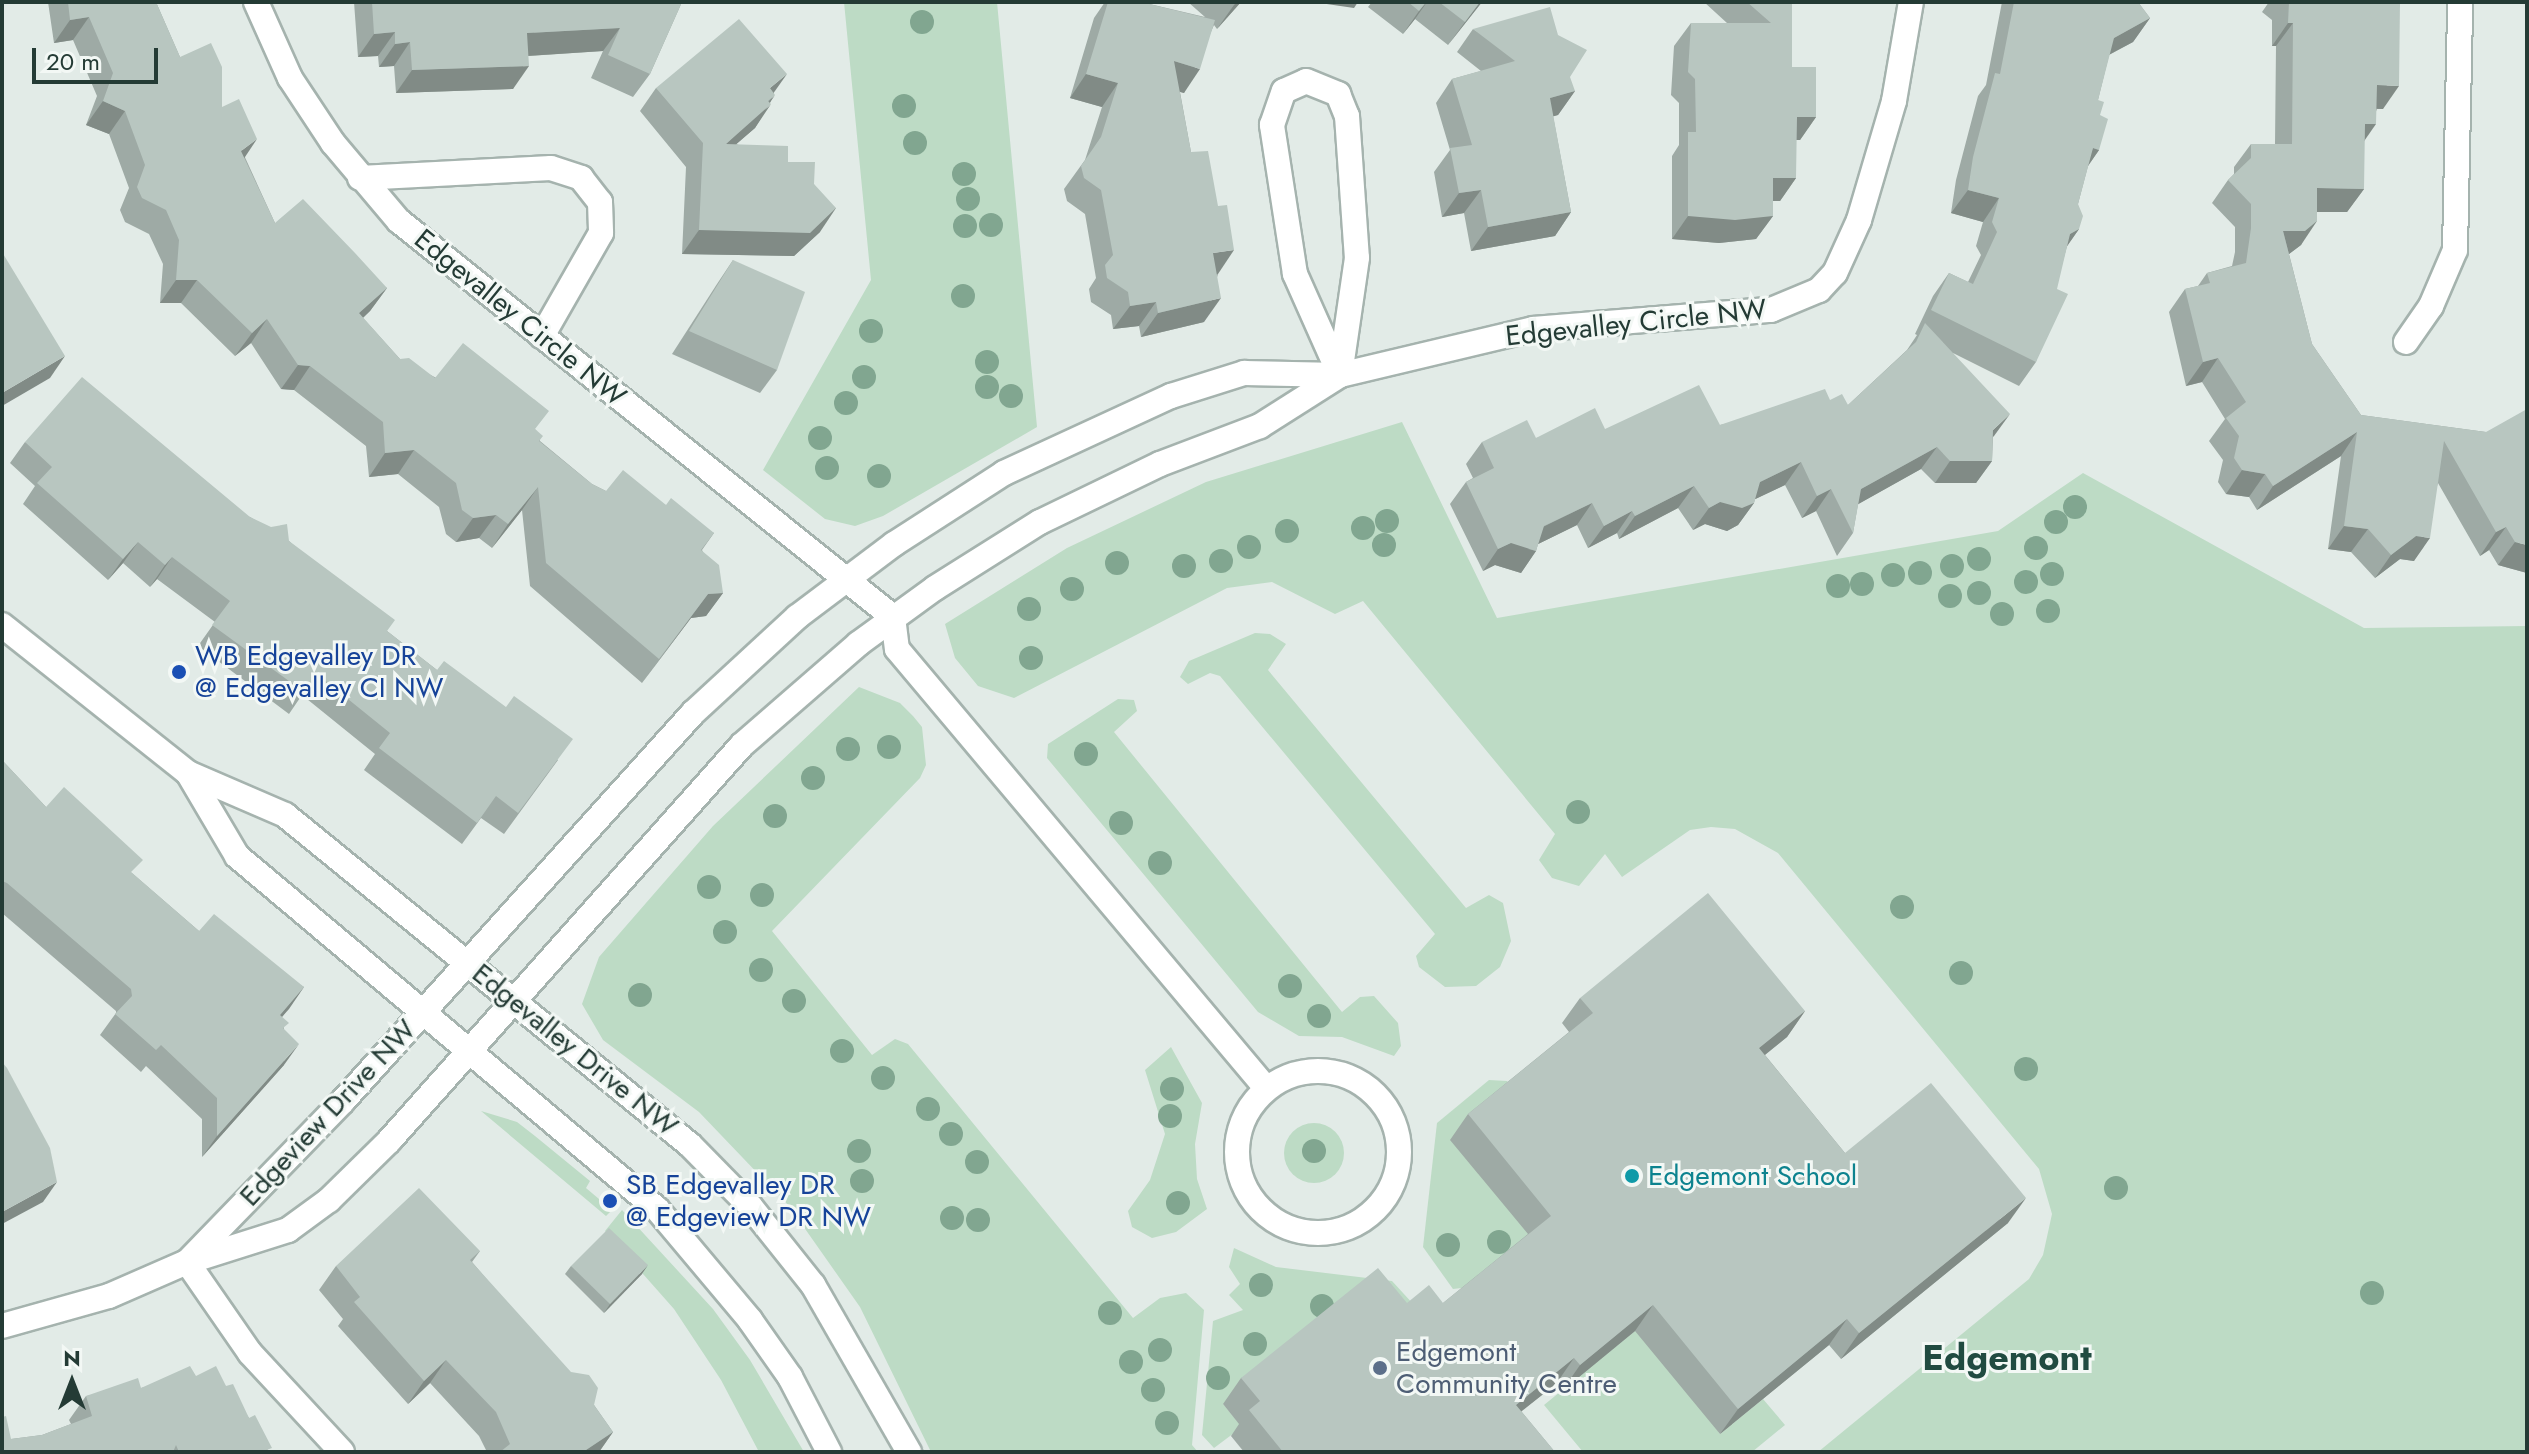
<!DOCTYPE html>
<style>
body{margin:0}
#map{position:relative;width:2529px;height:1454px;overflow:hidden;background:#e2ebe7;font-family:Jost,sans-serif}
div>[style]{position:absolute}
.green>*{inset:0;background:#bddbc5}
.round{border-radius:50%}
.roads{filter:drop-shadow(2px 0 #a5b3ae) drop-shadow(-2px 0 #a5b3ae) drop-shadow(0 2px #a5b3ae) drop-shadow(0 -2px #a5b3ae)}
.service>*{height:24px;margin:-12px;padding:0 12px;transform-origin:12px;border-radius:12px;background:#fff}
.service>.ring{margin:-12px;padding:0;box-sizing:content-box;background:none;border:24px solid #fff;border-radius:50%}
.minor>*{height:24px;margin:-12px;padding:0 12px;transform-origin:12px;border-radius:12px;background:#fff}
.tertiary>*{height:24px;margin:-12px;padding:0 12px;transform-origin:12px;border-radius:12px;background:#fff}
.trees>*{width:24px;height:24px;margin:-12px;border-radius:50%;background:#81a690}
.wall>*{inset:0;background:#9eaaa5}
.shaded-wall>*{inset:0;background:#818b86}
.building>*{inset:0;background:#b8c6c0}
.dots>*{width:22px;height:22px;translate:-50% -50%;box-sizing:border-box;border:4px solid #f3f8f5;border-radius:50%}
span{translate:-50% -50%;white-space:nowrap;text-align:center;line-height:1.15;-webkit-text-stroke:6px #f3f8f5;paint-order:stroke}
.street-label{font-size:28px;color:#243b35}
.transit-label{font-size:28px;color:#164399}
.left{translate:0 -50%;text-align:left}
.culture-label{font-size:28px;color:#0d838f}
.service-label{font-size:28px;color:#4e5e75}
.district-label{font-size:36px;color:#214b41;font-weight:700}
.frame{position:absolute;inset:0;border:4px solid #243b35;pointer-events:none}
.north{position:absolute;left:32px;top:1342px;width:80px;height:80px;-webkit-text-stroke:6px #f3f8f5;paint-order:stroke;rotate:0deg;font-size:22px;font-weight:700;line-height:32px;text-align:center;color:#243b35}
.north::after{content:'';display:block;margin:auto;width:28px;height:36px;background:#243b35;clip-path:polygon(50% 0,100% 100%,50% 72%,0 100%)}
.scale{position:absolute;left:32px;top:48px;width:126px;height:36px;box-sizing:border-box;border:4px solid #243b35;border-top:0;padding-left:10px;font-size:24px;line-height:28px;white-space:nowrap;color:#243b35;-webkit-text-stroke:6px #f3f8f5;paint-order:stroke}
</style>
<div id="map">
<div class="green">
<div style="clip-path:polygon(844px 2px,997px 2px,1037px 427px,883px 516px,855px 526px,825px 519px,763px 470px,871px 280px)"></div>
<div style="clip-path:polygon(1402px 422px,1497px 618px,1998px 531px,2083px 473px,2364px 628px,2527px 626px,2527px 1452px,1818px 1452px,2029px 1279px,2043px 1255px,2052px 1214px,2039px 1169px,1778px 853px,1735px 829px,1711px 827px,1690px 830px,1622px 877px,1605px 854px,1579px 886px,1552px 878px,1539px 860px,1555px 834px,1363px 601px,1335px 614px,1272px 582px,1227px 588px,1014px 698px,978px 686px,955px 658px,945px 624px,1067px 548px,1206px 482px)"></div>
<div style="clip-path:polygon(1255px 633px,1270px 634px,1286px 644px,1268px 670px,1466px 908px,1489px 895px,1503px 903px,1511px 941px,1500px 967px,1476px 986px,1445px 987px,1419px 967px,1416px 956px,1435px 934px,1220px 676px,1210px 673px,1188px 684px,1180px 677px,1189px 661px)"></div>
<div style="clip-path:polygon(859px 687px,900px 703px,913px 716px,922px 727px,926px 765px,920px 778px,772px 931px,872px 1055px,895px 1039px,908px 1044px,1133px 1318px,1160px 1298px,1186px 1293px,1204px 1310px,1192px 1445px,1198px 1452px,931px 1452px,860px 1307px,789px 1206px,699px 1112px,603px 1040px,582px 1004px,599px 957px,713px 826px)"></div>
<div style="clip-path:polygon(1118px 699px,1134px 700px,1137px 711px,1114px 732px,1342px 1012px,1360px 997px,1374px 996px,1398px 1023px,1401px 1046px,1394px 1056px,1342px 1037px,1299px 1036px,1258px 1012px,1047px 758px,1048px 744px)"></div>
<div style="clip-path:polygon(1171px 1047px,1202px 1103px,1195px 1144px,1197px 1179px,1207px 1209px,1176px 1232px,1152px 1238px,1132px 1227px,1128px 1211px,1150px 1180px,1165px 1134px,1145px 1070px)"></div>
<div style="clip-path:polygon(1489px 1080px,1507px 1081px,1513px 1089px,1551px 1226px,1470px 1287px,1453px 1289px,1423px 1247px,1437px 1123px)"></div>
<div style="clip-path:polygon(481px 1111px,517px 1122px,535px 1136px,590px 1181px,586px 1188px,612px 1210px,606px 1216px)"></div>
<div class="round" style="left:1284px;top:1123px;width:60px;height:60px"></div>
<div style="clip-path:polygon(622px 1210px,713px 1309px,750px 1360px,804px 1452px,759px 1452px,721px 1380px,674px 1309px,605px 1231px)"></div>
<div style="clip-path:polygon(1234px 1248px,1276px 1267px,1392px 1281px,1449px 1343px,1223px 1404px,1242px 1427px,1214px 1448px,1202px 1435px,1213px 1321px,1243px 1310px,1229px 1295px,1240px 1284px,1229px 1267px)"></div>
<div style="clip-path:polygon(1641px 1326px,1720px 1434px,1763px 1399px,1785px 1425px,1752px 1452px,1583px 1452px,1544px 1405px)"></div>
</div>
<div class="roads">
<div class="service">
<div style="left:893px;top:617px;width:32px;rotate:83deg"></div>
<div style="left:897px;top:649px;width:573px;rotate:49.95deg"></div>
<div class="ring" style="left:1237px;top:1071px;width:138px;height:138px"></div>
</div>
<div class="minor">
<div style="left:256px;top:2px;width:83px;rotate:65.9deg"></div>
<div style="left:290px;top:78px;width:78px;rotate:56.5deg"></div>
<div style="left:333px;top:143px;width:102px;rotate:49.8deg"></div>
<div style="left:399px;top:221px;width:633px;rotate:38.72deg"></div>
<div style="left:1306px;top:81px;width:35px;rotate:22deg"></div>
<div style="left:1338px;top:94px;width:24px;rotate:68deg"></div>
<div style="left:1347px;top:116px;width:142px;rotate:86deg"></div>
<div style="left:1357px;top:258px;width:118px;rotate:98.3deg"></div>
<div style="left:1340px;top:375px;width:111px;rotate:-114deg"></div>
<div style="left:1295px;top:274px;width:151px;rotate:-98.8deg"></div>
<div style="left:1272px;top:125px;width:36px;rotate:-71deg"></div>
<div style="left:1284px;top:91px;width:24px;rotate:-24deg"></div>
<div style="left:360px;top:178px;width:191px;rotate:-3deg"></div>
<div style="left:551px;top:168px;width:32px;rotate:18deg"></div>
<div style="left:581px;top:178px;width:31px;rotate:52deg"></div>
<div style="left:600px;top:202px;width:31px;rotate:88deg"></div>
<div style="left:601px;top:233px;width:119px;rotate:119.8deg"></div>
<div style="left:2406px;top:342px;width:44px;rotate:-55.2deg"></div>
<div style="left:2431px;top:306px;width:61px;rotate:-66.8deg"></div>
<div style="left:2455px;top:250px;width:248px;rotate:-88.8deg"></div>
<div style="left:187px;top:1262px;width:224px;rotate:-45.9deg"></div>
<div style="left:343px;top:1101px;width:523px;rotate:-47.95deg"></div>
<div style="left:693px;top:713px;width:142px;rotate:-42.7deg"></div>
<div style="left:797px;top:617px;width:121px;rotate:-37deg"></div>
<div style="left:894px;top:544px;width:131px;rotate:-32.8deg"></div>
<div style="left:1004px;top:473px;width:184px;rotate:-24.8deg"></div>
<div style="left:1171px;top:396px;width:77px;rotate:-17.5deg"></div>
<div style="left:1244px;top:373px;width:96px;rotate:1.2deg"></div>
<div style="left:1340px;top:375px;width:198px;rotate:-13.4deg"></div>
<div style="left:1533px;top:329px;width:239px;rotate:-4.6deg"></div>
<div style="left:1771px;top:310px;width:52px;rotate:-22.6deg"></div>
<div style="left:1819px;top:290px;width:23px;rotate:-47deg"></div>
<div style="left:1835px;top:273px;width:58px;rotate:-65.6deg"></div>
<div style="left:1859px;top:220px;width:124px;rotate:-73.6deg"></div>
<div style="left:1894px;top:101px;width:100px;rotate:-80.3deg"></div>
<div style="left:187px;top:1262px;width:111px;rotate:55.3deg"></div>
<div style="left:250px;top:1353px;width:135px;rotate:47.1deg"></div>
<div style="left:2px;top:1326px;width:111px;rotate:-15.7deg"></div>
<div style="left:109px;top:1296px;width:85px;rotate:-23.6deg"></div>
<div style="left:187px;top:1262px;width:106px;rotate:-17.6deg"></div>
<div style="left:288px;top:1230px;width:51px;rotate:-36.2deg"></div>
<div style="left:329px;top:1200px;width:84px;rotate:-44.5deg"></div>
<div style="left:389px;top:1141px;width:530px;rotate:-48.29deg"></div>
<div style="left:742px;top:745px;width:154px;rotate:-41deg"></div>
<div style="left:858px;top:644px;width:95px;rotate:-36deg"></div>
<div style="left:935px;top:588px;width:124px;rotate:-32.2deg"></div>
<div style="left:1040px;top:522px;width:133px;rotate:-25.8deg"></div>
<div style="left:1160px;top:464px;width:107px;rotate:-20.8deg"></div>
<div style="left:1260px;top:426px;width:95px;rotate:-32.5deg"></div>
</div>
<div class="tertiary">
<div style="left:2px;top:625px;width:238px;rotate:38.5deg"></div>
<div style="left:188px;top:773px;width:106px;rotate:23.4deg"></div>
<div style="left:285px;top:815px;width:522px;rotate:39.17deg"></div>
<div style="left:690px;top:1145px;width:86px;rotate:45.5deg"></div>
<div style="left:750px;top:1206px;width:101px;rotate:51.4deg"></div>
<div style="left:813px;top:1285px;width:193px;rotate:60.1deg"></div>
<div style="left:188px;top:773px;width:96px;rotate:59.4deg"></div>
<div style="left:237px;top:856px;width:549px;rotate:40.05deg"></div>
<div style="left:657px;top:1209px;width:145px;rotate:50deg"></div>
<div style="left:750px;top:1320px;width:70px;rotate:54.9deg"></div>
<div style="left:790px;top:1377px;width:85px;rotate:62.5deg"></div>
</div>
</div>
<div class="trees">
<div style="left:922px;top:22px"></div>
<div style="left:904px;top:106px"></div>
<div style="left:915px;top:143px"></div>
<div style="left:964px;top:174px"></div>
<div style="left:968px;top:199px"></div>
<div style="left:991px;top:225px"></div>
<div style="left:965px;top:226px"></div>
<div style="left:963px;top:296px"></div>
<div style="left:871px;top:331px"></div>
<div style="left:987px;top:362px"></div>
<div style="left:864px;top:377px"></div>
<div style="left:987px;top:387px"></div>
<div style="left:1011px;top:396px"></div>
<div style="left:846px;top:403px"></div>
<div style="left:820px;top:438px"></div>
<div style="left:827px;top:468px"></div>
<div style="left:879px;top:476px"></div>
<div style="left:2075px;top:507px"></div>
<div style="left:1387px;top:521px"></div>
<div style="left:2056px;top:522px"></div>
<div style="left:1363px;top:528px"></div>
<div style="left:1287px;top:531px"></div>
<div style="left:1384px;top:545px"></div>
<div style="left:1249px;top:547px"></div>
<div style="left:2036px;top:548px"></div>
<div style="left:1979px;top:559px"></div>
<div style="left:1221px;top:561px"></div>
<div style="left:1117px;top:563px"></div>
<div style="left:1184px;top:566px"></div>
<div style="left:1952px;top:566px"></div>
<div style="left:1920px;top:573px"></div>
<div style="left:2052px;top:574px"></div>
<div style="left:1893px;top:575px"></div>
<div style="left:2026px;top:582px"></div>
<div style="left:1862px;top:584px"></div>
<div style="left:1838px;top:586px"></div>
<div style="left:1072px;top:589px"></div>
<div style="left:1979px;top:593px"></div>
<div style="left:1950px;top:596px"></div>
<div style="left:1029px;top:609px"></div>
<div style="left:2048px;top:611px"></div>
<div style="left:2002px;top:614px"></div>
<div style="left:1031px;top:658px"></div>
<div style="left:889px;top:747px"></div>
<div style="left:848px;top:749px"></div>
<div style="left:1086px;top:754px"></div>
<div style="left:813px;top:778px"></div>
<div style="left:1578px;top:812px"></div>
<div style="left:775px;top:816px"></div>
<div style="left:1121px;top:823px"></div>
<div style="left:1160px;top:863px"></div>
<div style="left:709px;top:887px"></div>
<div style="left:762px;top:895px"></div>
<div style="left:1902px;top:907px"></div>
<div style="left:725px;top:932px"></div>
<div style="left:761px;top:970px"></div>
<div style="left:1961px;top:973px"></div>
<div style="left:1290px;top:986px"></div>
<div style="left:640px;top:995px"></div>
<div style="left:794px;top:1001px"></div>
<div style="left:1319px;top:1016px"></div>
<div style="left:842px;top:1051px"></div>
<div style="left:2026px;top:1069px"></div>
<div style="left:883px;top:1078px"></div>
<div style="left:1172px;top:1089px"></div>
<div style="left:928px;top:1109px"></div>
<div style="left:1170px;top:1116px"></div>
<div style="left:951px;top:1134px"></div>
<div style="left:859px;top:1151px"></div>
<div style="left:1314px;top:1151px"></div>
<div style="left:977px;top:1162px"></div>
<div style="left:862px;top:1181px"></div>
<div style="left:2116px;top:1188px"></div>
<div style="left:1178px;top:1203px"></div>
<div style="left:952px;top:1218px"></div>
<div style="left:978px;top:1220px"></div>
<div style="left:1499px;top:1242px"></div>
<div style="left:1448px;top:1245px"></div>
<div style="left:1261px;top:1285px"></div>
<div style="left:2372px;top:1293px"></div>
<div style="left:1322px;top:1306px"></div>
<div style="left:1110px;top:1313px"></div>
<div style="left:1255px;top:1344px"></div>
<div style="left:1160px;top:1350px"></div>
<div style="left:1131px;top:1362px"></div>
<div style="left:1218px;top:1378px"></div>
<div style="left:1153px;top:1390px"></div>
<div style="left:1167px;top:1423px"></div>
</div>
<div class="wall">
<div style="clip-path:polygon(48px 2px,156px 2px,180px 57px,222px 107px,275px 223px,387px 288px,370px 311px,363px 318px,400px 359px,536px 430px,540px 441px,592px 484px,606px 491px,666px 505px,714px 533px,702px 550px,723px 593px,706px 616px,691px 618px,642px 683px,530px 586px,522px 510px,492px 548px,479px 538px,456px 542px,446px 534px,439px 507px,398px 474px,369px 477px,366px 446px,294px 390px,281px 389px,251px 343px,235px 356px,181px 303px,160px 303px,163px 264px,149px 234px,125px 222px,120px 210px,129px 188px,109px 134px,86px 125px,97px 96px,73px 40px,54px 43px)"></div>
<div style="clip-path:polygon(354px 2px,682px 2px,650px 74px,633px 97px,591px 78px,603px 51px,528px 56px,513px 89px,396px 93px,394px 66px,379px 67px,378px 56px,358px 57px)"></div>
<div style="clip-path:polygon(1105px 2px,1141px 2px,1205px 17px,1188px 2px,1241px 2px,1217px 29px,1214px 25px,1184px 93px,1180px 92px,1191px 152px,1218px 274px,1204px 322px,1141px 337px,1139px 326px,1113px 329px,1111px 315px,1091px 302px,1089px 289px,1096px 278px,1085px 214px,1067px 201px,1064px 189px,1085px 160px,1102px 107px,1070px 98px,1094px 18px)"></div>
<div style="clip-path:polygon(1372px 2px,1482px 2px,1448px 45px,1415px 19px,1403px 34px,1368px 7px)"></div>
<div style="clip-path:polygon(1704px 2px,1792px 2px,1792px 67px,1816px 117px,1800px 140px,1796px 140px,1796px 178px,1780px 201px,1773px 201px,1773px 216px,1756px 239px,1719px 243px,1672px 239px,1672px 156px,1679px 145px,1679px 103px,1671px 95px,1674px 46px,1691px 23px,1727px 23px)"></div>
<div style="clip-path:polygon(2002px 2px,2138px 2px,2150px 18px,2133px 42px,2109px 55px,2098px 100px,2100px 115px,2099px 150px,2088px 166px,2078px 204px,2079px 229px,2067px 246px,2036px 362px,2019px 386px,1953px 353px,1993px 437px,1992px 461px,1976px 483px,1935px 483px,1921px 469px,1858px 504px,1853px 533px,1837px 556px,1816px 511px,1802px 518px,1785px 485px,1755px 499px,1754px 503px,1738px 525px,1727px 531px,1705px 524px,1693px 530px,1678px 508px,1619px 539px,1617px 533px,1588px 548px,1577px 525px,1538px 544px,1536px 551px,1521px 573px,1495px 565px,1483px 571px,1450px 504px,1466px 482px,1473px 478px,1466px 464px,1482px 442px,1536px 438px,1605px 429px,1720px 425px,1830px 400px,1848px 405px,1907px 350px,1917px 335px,1915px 334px,1933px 296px,1949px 273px,1968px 282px,1981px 255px,1976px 246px,1983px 222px,1951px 213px,1956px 180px,1978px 96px,1986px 85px)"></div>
<div style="clip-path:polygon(2269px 2px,2400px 2px,2383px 109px,2377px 109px,2364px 141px,2364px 189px,2347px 212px,2317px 212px,2301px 245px,2289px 254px,2312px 344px,2361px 415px,2486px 432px,2527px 573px,2498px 565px,2489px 550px,2480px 556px,2438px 483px,2414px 561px,2400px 559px,2375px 578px,2351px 552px,2328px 549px,2341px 456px,2257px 510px,2249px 497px,2226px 494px,2218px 482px,2223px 460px,2209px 441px,2225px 419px,2202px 382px,2186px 386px,2169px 312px,2185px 289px,2198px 286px,2207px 273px,2232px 266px,2235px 252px,2235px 227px,2212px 203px,2228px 180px,2234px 174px,2234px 167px,2251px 144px,2275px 144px,2276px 46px,2272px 46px,2272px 20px,2262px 12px)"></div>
<div style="clip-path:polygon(1473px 29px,1575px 91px,1558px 115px,1553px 116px,1571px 212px,1555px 236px,1471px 251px,1464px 213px,1442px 217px,1434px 172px,1450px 150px,1436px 103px,1452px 79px,1481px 71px,1457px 52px)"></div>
<div style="clip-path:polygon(656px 88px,774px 93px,770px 103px,755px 128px,736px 144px,788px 162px,814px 184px,820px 232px,794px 256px,682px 254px,686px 167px,640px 111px)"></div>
<div style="clip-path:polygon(733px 260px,777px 370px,760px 393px,672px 354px,717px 284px)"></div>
<div style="clip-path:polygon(25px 442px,250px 517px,289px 541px,387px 631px,437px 670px,558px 760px,504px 834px,481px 818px,462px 844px,364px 770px,375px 754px,302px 695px,289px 714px,198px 646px,215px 622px,157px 579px,150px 587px,123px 563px,108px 580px,23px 504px,35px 486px,10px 463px)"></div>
<div style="clip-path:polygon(2px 760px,46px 807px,133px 874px,199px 931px,304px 987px,282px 1017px,284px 1029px,284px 1065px,202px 1157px,202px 1119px,146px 1066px,141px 1072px,100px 1035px,116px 1013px,116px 1011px,2px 913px)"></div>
<div style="clip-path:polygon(1580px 998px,1805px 1011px,1787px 1037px,1765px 1055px,1845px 1153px,2008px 1223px,1841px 1359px,1829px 1345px,1720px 1434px,1635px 1331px,1562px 1391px,1556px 1384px,1521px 1411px,1555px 1452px,1244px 1452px,1231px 1436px,1239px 1424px,1223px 1404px,1241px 1378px,1407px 1303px,1443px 1303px,1528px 1234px,1450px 1140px,1468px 1114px,1569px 1032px,1562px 1023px)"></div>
<div style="clip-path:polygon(480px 1251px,472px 1262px,594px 1405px,613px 1432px,599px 1452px,487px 1452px,479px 1436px,430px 1383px,408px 1404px,338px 1326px,343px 1319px,319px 1290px,336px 1266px)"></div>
<div style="clip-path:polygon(571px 1266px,642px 1274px,604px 1313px,565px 1274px)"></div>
<div style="clip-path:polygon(196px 1376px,226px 1386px,249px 1418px,269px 1452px,2px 1452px,11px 1439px,42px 1435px,71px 1424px,69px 1420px,86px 1396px,141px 1388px)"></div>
</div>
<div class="shaded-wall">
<div style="clip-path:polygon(1237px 2px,1241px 2px,1217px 29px,1234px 5px)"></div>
<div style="clip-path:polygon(1313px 2px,1358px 2px,1354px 8px)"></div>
<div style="clip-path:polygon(1427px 2px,1415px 19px,1403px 34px,1419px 11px)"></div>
<div style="clip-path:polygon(1480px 2px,1482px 2px,1448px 45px,1465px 22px)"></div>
<div style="clip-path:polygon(89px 17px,73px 40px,54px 43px,70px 20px)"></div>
<div style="clip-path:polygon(2150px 18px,2133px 42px,2097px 61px,2114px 38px)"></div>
<div style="clip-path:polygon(2288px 23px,2293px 23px,2276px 46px,2272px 46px)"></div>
<div style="clip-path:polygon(620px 28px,603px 51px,511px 57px,527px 33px)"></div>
<div style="clip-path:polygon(395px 32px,378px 56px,358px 57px,374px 34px)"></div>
<div style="clip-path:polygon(410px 42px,394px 66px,379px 67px,395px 44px)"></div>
<div style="clip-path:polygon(1174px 61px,1200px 69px,1184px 93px,1158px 85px)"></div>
<div style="clip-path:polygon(529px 66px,513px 89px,396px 93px,412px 70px)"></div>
<div style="clip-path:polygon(787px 74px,770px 98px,770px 88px)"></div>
<div style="clip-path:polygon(1086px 74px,1118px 83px,1102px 107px,1070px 98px)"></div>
<div style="clip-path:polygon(2377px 85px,2399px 86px,2383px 109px,2360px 108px)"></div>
<div style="clip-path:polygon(1575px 91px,1558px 115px,1534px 122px,1550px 98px)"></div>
<div style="clip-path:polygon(775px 95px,765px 110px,771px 104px,755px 128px,710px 167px,726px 144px)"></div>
<div style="clip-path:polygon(103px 101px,125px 111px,109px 134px,86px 125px)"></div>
<div style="clip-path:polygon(1797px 117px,1816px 117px,1800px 140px,1780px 140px)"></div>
<div style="clip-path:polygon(2365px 124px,2376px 124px,2360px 147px)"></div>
<div style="clip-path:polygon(257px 139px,241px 163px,241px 151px)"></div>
<div style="clip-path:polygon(2093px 148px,2099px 150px,2083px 173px)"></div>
<div style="clip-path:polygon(1773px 178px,1796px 178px,1780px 201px,1757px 201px)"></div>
<div style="clip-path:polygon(2317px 188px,2364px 189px,2347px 212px,2301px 212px)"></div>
<div style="clip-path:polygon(1481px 190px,1464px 213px,1442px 217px,1459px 193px)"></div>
<div style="clip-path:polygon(1968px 190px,1999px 198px,1983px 222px,1951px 213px)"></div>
<div style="clip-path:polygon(836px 208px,820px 232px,794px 256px,682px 254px,699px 230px)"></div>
<div style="clip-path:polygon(1571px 212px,1555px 236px,1471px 251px,1488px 227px)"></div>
<div style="clip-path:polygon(1688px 216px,1773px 216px,1756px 239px,1719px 243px,1672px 239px)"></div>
<div style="clip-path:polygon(2317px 221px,2301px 245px,2289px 254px,2283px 231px)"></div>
<div style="clip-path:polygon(2079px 229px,2063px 252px,2070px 234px)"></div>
<div style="clip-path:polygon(1234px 250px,1218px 274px,1197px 277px,1213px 253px)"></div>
<div style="clip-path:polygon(176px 280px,197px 280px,181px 303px,160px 303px)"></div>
<div style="clip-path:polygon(387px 288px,370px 311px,342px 337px,359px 313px)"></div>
<div style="clip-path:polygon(1221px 298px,1204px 322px,1141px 337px,1158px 313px)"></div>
<div style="clip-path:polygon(1156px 302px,1139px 326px,1113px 329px,1130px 306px)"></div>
<div style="clip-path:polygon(267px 319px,251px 343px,235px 356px,252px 333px)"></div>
<div style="clip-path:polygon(65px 356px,50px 378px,2px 406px,2px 393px)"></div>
<div style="clip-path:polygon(2218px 358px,2202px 382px,2186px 386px,2203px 362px)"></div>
<div style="clip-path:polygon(298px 365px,310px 366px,294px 390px,281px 389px)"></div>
<div style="clip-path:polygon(2010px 414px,1994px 436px,1978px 452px,1993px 430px)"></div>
<div style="clip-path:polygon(2357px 432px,2341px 456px,2257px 510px,2273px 486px)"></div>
<div style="clip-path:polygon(1937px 447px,1921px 469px,1846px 511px,1861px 489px)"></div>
<div style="clip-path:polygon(414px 450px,398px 474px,369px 477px,385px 453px)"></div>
<div style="clip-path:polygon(1950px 461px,1992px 461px,1976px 483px,1935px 483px)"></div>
<div style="clip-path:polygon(1801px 462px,1785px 485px,1745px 504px,1760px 482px)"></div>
<div style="clip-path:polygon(2242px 470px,2265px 474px,2249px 497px,2226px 494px)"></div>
<div style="clip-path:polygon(1694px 486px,1678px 508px,1619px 539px,1635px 516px)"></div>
<div style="clip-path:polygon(538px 487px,522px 510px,492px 548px,508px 524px)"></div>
<div style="clip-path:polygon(1831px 489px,1816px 511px,1802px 518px,1817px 496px)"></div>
<div style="clip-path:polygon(1720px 502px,1754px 503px,1738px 525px,1727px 531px,1705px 524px,1693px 530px,1709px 508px)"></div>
<div style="clip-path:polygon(1592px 503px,1577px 525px,1528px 549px,1536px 551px,1521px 573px,1495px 565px,1483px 571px,1498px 549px)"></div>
<div style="clip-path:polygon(1632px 511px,1617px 533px,1588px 548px,1604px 526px)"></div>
<div style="clip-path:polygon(496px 515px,479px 538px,456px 542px,473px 518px)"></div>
<div style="clip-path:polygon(2344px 526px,2368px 529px,2351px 552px,2328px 549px)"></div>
<div style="clip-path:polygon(2506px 527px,2489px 550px,2480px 556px,2496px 532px)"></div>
<div style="clip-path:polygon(2416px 536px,2430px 538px,2414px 561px,2400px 559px,2375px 578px,2391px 555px)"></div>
<div style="clip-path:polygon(138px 542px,123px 563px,108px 580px,123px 559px)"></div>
<div style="clip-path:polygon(2515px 542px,2527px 545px,2527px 573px,2498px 565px)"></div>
<div style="clip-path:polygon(172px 557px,157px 579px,150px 587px,165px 565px)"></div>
<div style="clip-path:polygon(723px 593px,706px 616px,691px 618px,642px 683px,708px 594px)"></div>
<div style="clip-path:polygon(304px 987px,289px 1009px,265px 1036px,280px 1015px)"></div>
<div style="clip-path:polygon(1805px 1011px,1787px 1037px,1741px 1074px,1759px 1048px)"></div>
<div style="clip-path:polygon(299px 1044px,284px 1065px,202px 1157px,217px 1136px)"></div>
<div style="clip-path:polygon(57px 1182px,43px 1202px,2px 1224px,2px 1212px)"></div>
<div style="clip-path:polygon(2026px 1198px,2008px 1223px,1841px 1359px,1859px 1333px)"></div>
<div style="clip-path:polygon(648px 1265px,642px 1274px,604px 1313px,610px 1304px)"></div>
<div style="clip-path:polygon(1653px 1305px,1635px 1331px,1562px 1391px,1580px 1365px)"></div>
<div style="clip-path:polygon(1847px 1319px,1829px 1345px,1720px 1434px,1738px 1409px)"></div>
<div style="clip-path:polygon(1574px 1358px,1556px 1384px,1498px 1430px,1516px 1405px)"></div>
<div style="clip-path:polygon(446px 1360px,430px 1383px,408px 1404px,424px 1381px)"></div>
<div style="clip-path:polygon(613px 1432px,599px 1452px,583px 1452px)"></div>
</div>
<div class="building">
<div style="clip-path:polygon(68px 2px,156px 2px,180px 57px,211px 43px,222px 67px,222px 107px,239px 99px,257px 139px,241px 151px,275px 223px,303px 199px,355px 253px,387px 288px,359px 313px,400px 359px,409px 358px,435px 378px,463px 343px,549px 411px,535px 429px,543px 436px,539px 441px,592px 484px,606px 491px,623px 470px,666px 505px,671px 498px,714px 533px,701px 550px,719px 565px,723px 593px,708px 594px,659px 659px,546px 563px,538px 487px,508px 524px,496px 515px,473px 518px,462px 510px,456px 483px,414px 450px,385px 453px,383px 422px,310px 366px,298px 365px,267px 319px,252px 333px,197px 280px,176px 280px,179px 240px,166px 210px,142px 198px,137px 187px,145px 165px,125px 111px,103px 101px,113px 73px,89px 17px,70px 20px)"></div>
<div style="clip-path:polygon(372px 2px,682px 2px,650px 74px,608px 55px,620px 28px,527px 33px,529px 66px,412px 70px,410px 42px,395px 44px,395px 32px,374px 34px)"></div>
<div style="clip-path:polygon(1108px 2px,1141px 2px,1215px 20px,1200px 69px,1174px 61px,1191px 152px,1208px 151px,1218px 206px,1227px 205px,1234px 250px,1213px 253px,1221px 298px,1158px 313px,1156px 302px,1130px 306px,1128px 292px,1107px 278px,1105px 265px,1113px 255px,1101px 190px,1084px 178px,1081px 166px,1101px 137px,1118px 83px,1086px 74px)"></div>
<div style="clip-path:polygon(1408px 2px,1426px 2px,1419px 11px)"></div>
<div style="clip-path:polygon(1439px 2px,1480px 2px,1465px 22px)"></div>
<div style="clip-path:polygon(1747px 2px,1792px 2px,1792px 67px,1816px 67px,1816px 117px,1797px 117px,1796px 178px,1773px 178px,1773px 216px,1735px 220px,1688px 216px,1688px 132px,1696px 132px,1695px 79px,1688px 72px,1691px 23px,1771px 23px)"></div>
<div style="clip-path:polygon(2014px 2px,2138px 2px,2150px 18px,2114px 38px,2098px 100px,2104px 102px,2100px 115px,2108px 119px,2099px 150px,2093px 148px,2078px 204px,2083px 216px,2079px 229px,2070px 234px,2057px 289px,2068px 294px,2036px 362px,1931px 310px,1949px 273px,1973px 284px,1997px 232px,1992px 222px,1999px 198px,1968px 190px,1973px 157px,1995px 73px,2000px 74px)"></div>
<div style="clip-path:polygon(2289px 2px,2400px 2px,2399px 86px,2377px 85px,2376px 124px,2365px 124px,2364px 189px,2317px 188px,2317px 221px,2305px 231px,2283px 231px,2312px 344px,2361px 415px,2486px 432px,2527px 409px,2527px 545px,2515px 542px,2506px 527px,2496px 532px,2444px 441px,2430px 538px,2416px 536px,2391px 555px,2368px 529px,2344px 526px,2357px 432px,2273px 486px,2265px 474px,2242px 470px,2234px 458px,2239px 436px,2226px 418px,2246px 402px,2218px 358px,2203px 362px,2185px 289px,2210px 283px,2207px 273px,2246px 263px,2251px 228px,2251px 204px,2228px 180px,2251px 158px,2251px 144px,2292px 144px,2293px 23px,2288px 23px)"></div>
<div style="clip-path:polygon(1550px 7px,1558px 35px,1587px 50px,1570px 77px,1575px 91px,1550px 98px,1571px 212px,1488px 227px,1481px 190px,1459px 193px,1450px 148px,1472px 145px,1452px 79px,1515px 61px,1473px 29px)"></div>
<div style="clip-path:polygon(739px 19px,787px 74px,770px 88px,775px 95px,768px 101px,771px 104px,726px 144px,788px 146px,788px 162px,815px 162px,814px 184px,836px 208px,810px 233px,699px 230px,703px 143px,656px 88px)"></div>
<div style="clip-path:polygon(2px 252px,65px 356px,2px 393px)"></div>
<div style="clip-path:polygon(733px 260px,805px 292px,777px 370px,689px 331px)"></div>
<div style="clip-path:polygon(1925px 323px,2010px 414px,1993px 430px,1992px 461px,1950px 461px,1937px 447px,1861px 489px,1853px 533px,1831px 489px,1817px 496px,1801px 462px,1760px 482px,1754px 503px,1742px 508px,1720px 502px,1709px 508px,1694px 486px,1635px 516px,1632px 511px,1604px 526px,1592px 503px,1544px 526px,1536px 551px,1511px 543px,1498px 549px,1466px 482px,1494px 468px,1482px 442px,1527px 420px,1536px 438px,1595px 408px,1605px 429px,1699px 385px,1720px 425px,1825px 389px,1830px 400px,1842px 394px,1848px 405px,1916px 342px)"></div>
<div style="clip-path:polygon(82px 377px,250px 517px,271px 527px,287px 524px,289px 541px,395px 620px,387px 631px,437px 670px,444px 661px,506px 707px,514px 696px,573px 739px,518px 813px,496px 796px,477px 823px,379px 748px,390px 733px,317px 674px,304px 692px,212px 625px,230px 601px,172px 557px,165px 565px,138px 542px,123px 559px,37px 483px,52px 467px,25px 442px)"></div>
<div style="clip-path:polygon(2px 760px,46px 807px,64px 787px,143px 860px,131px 872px,199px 931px,214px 914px,304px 987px,280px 1015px,289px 1023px,283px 1028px,299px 1044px,217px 1136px,217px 1098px,161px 1045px,156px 1050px,115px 1014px,132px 996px,131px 989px,7px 883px,2px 881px)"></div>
<div style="clip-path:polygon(1708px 893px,1805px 1011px,1759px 1048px,1845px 1153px,1931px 1083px,2026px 1198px,1859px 1333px,1847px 1319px,1738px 1409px,1653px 1305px,1580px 1365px,1574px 1358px,1516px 1405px,1555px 1452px,1283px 1452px,1249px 1410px,1260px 1401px,1241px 1378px,1378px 1268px,1407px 1303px,1429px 1285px,1443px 1303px,1551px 1216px,1468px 1114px,1593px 1013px,1580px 998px)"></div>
<div style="clip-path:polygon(2px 1062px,7px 1068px,50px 1148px,57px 1182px,2px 1212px)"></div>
<div style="clip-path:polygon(419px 1188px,480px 1251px,470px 1260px,571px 1372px,589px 1375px,598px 1388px,594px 1405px,613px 1432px,583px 1452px,500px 1452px,510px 1444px,496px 1412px,446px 1360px,424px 1381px,354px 1302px,360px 1297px,336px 1266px)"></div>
<div style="clip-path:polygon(609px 1228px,648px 1265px,610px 1304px,571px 1266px)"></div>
<div style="clip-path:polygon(190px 1366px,196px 1376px,216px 1366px,226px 1386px,233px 1384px,249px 1418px,255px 1415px,272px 1448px,261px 1452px,179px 1452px,176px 1445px,173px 1452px,2px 1452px,2px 1417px,6px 1416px,11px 1439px,42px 1435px,92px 1416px,86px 1396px,138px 1378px,141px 1388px)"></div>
</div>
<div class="dots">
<div style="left:179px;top:672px;background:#1a4fb4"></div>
<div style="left:1632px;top:1176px;background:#0f9aa8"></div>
<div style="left:610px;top:1201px;background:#1a4fb4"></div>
<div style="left:1380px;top:1368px;background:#5c6f8a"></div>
</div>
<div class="street-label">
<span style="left:520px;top:318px;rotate:39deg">Edgevalley Circle NW</span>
<span style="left:1636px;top:323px;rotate:-6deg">Edgevalley Circle NW</span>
<span style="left:575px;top:1050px;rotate:39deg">Edgevalley Drive NW</span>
<span style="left:328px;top:1113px;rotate:-47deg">Edgeview Drive NW</span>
</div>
<div class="transit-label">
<span class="left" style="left:195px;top:672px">WB Edgevalley DR<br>@ Edgevalley CI NW</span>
<span class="left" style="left:626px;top:1201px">SB Edgevalley DR<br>@ Edgeview DR NW</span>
</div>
<div class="culture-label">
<span class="left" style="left:1648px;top:1176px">Edgemont School</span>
</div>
<div class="service-label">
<span class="left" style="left:1396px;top:1368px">Edgemont<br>Community Centre</span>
</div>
<div class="district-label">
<span style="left:2007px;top:1358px">Edgemont</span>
</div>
<div class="frame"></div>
<div class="north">N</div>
<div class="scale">20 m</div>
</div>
